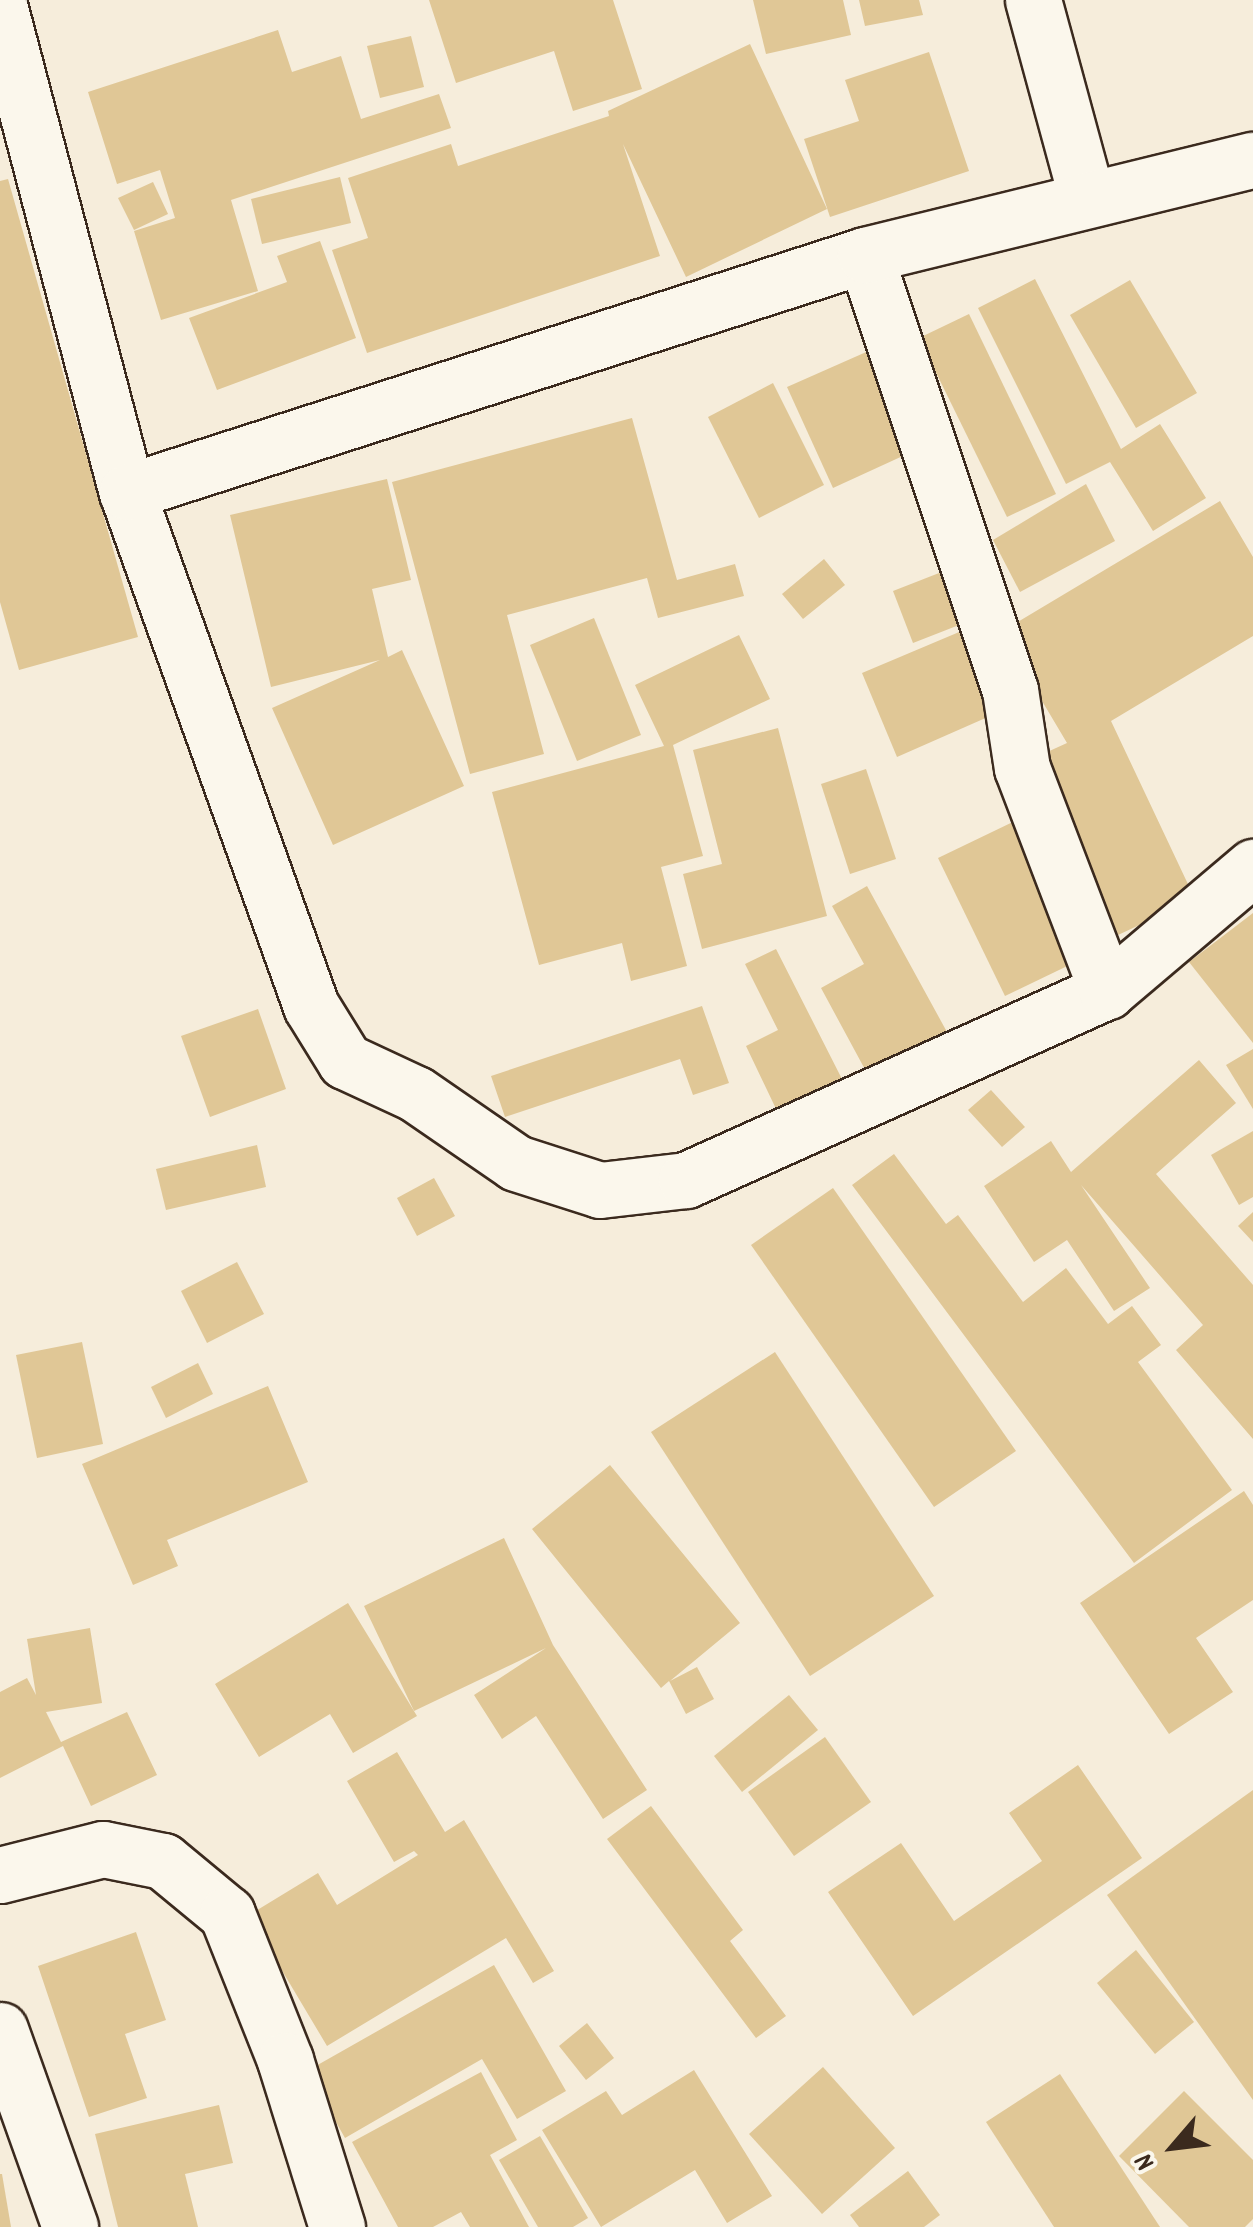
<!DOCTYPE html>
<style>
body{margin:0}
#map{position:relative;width:1253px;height:2227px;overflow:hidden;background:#f6eddb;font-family:Dekko,sans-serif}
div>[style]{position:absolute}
.building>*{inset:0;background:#e0c796}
.roads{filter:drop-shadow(2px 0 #3b2a1e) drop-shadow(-2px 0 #3b2a1e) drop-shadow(0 2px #3b2a1e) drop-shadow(0 -2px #3b2a1e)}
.street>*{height:55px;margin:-27.5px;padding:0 27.5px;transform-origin:27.5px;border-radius:27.5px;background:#fbf7ec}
span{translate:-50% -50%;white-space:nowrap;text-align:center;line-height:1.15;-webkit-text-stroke:10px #fbf7ec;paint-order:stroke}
.north{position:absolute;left:1123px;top:2097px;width:100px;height:100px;-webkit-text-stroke:8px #fbf7ec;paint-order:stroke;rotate:242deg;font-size:28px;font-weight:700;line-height:40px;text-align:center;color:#3b2a1e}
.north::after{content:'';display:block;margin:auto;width:35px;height:45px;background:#3b2a1e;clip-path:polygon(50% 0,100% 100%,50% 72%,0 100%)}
</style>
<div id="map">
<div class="building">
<div style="clip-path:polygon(429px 0,613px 0,642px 89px,573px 111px,554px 51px,456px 83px)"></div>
<div style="clip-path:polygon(753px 0,843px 0,851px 35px,766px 54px)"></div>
<div style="clip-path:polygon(859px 0,919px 0,923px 15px,865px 26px)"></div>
<div style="clip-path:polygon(278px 30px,292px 72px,341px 56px,361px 119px,439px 94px,451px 128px,231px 200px,258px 291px,161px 320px,134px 231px,175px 218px,160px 170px,117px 184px,88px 92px)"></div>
<div style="clip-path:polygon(411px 36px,424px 87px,380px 98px,367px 46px)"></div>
<div style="clip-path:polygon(750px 44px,827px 209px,686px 277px,623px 144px,660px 256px,367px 353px,332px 250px,368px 238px,348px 178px,451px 144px,458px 166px,609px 116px,608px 111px)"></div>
<div style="clip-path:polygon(929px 52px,969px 171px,830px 217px,804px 139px,859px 121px,845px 80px)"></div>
<div style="clip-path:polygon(340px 177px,351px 223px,262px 244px,251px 199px)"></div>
<div style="clip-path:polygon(8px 179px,138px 637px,19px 670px,0 602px,0 181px)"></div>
<div style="clip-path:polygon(153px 182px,168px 214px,134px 230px,118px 198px)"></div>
<div style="clip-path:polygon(320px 241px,356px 338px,217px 390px,189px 318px,287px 282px,277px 256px)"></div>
<div style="clip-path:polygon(1035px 279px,1121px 449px,1160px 424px,1206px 498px,1153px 531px,1110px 462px,1066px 484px,978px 308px)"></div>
<div style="clip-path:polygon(1130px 280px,1197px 393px,1136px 428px,1070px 315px)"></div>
<div style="clip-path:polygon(969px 314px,1056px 494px,1007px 517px,919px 338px)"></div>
<div style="clip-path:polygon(873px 349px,918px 449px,833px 488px,787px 387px)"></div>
<div style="clip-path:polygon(773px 383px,824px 485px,759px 518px,708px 417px)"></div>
<div style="clip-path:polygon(632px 418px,677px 580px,735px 564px,744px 596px,658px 618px,647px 578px,507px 615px,544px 754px,470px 774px,392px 482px)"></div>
<div style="clip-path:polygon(387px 479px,411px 580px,372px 589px,388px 657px,402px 650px,464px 786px,333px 845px,272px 708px,380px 660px,271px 687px,230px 515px)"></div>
<div style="clip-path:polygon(1086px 484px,1115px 541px,1020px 592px,993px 540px)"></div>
<div style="clip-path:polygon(1220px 501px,1253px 557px,1253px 636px,1111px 721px,1195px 899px,1118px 935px,1034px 758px,1067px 743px,1001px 632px)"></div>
<div style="clip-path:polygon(824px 559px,845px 585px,803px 619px,782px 594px)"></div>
<div style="clip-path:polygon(957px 566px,977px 618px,913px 643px,893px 591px)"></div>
<div style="clip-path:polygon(594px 618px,641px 735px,577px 761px,530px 645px)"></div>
<div style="clip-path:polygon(971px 627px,1006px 709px,897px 757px,862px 673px)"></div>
<div style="clip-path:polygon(739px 635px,770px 699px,673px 745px,703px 856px,661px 867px,687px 966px,631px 981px,622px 943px,539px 965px,492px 792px,664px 746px,635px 685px)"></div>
<div style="clip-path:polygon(778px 728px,827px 916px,702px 949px,683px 874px,722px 864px,693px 750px)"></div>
<div style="clip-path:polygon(866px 769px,896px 859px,850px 874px,821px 784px)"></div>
<div style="clip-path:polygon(1019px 819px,1086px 957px,1005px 996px,938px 858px)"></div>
<div style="clip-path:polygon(867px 886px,947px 1032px,868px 1075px,821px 988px,864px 964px,832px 906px)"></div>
<div style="clip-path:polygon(1253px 913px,1253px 1043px,1189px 962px)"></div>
<div style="clip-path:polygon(776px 949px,843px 1081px,778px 1113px,746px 1046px,778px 1030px,745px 964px)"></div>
<div style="clip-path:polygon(702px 1006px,729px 1083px,693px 1095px,680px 1059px,505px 1117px,491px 1076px)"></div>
<div style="clip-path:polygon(258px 1009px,286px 1089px,210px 1117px,181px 1036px)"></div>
<div style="clip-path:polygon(1253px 1049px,1253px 1109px,1226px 1065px)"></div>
<div style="clip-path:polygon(1199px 1060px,1236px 1103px,1156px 1174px,1253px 1285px,1253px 1439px,1176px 1350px,1203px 1325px,1081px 1185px,1150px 1288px,1114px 1311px,1067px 1240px,1034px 1262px,984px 1186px,1051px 1141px,1071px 1172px)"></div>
<div style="clip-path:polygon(991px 1090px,1025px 1127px,1002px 1147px,968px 1110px)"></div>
<div style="clip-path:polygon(1253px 1131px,1253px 1197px,1239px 1205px,1211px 1155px)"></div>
<div style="clip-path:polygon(257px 1145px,266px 1187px,166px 1210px,156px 1169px)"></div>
<div style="clip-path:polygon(894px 1154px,946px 1224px,958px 1215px,1023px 1302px,1066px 1268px,1108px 1324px,1132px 1306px,1161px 1345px,1138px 1362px,1232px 1490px,1134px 1563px,852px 1185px)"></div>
<div style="clip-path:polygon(434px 1178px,455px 1216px,417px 1236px,397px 1198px)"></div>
<div style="clip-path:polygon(833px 1188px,1016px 1451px,934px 1507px,751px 1245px)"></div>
<div style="clip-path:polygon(1253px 1212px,1253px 1242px,1238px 1226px)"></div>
<div style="clip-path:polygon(237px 1262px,264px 1314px,207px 1343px,181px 1291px)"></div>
<div style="clip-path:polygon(82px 1342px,103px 1444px,37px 1458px,16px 1355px)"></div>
<div style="clip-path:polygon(775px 1352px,934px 1596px,810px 1676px,651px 1432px)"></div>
<div style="clip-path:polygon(198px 1363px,213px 1394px,166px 1418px,151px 1387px)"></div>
<div style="clip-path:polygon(268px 1386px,308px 1482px,167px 1540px,178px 1566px,133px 1585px,82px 1464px)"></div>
<div style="clip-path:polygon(610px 1465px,740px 1623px,670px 1681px,697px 1667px,714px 1699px,686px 1714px,669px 1681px,661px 1688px,532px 1529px)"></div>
<div style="clip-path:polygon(1244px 1491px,1253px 1505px,1253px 1600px,1196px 1638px,1233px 1692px,1169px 1734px,1080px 1603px)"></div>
<div style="clip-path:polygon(504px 1538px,553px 1645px,647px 1790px,603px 1819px,536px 1716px,502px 1739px,474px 1695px,546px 1648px,414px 1711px,364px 1606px)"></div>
<div style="clip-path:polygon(348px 1603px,417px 1716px,353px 1753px,330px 1714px,259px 1757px,215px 1684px)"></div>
<div style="clip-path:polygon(90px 1628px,102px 1703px,46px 1712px,61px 1742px,127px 1712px,157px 1775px,91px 1806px,63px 1746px,0 1778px,0 1692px,27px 1678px,36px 1695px,27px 1639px)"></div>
<div style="clip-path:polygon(789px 1695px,818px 1730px,742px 1792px,714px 1756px)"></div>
<div style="clip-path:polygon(825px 1737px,871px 1802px,794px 1856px,748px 1792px)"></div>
<div style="clip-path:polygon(397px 1752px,445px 1832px,464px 1820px,554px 1971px,533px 1983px,506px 1938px,327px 2046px,249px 1915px,318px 1873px,337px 1905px,418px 1855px,414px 1851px,394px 1862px,347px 1781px)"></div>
<div style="clip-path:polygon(1078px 1765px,1142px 1858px,913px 2016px,828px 1892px,901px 1843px,954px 1921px,1042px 1861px,1009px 1813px)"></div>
<div style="clip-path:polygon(1253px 1790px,1253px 2100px,1107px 1895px)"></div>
<div style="clip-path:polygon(651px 1806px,743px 1930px,730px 1941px,786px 2016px,756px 2038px,607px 1839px)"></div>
<div style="clip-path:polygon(136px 1932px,166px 2020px,125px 2034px,147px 2098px,89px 2117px,38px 1966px)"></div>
<div style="clip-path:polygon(1136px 1950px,1194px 2022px,1155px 2054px,1097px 1983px)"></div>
<div style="clip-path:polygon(494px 1965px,566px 2091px,517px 2119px,482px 2059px,345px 2138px,307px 2071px)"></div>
<div style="clip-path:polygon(587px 2023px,614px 2058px,586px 2080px,559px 2046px)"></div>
<div style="clip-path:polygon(823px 2067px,895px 2148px,822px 2214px,749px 2134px)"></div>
<div style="clip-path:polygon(694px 2070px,772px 2196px,727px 2223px,695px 2170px,601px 2227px,542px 2130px,606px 2091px,622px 2115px)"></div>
<div style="clip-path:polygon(481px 2072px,517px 2140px,490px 2155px,529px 2227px,470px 2227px,461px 2212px,433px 2227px,398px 2227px,352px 2142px)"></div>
<div style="clip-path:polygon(1060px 2074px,1160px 2227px,1054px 2227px,986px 2122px)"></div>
<div style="clip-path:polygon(1184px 2091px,1253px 2160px,1253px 2219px,1245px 2227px,1189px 2227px,1119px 2156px)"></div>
<div style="clip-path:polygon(219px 2105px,233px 2163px,185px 2174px,198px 2227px,118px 2227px,95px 2134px)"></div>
<div style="clip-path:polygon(540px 2136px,588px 2218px,573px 2227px,538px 2227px,499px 2160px)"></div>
<div style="clip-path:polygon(908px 2171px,940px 2215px,924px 2227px,859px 2227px,850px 2215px)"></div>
<div style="clip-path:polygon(0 2174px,2px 2174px,11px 2227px,0 2227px)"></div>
</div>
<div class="roads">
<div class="street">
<div style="left:1033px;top:0;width:206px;rotate:74.8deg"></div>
<div style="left:0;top:9px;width:499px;rotate:75.3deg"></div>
<div style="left:127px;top:492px;width:546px;rotate:70.3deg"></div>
<div style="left:311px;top:1006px;width:65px;rotate:58.3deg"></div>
<div style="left:345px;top:1061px;width:78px;rotate:24.9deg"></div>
<div style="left:416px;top:1094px;width:121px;rotate:34.6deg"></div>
<div style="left:516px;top:1163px;width:88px;rotate:17.8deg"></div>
<div style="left:600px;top:1190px;width:87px;rotate:-6.6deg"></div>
<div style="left:686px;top:1180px;width:461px;rotate:-24.2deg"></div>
<div style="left:1107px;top:991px;width:192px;rotate:-40.3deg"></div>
<div style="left:865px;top:255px;width:459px;rotate:71.6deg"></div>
<div style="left:1010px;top:690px;width:79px;rotate:81.3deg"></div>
<div style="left:1022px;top:768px;width:239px;rotate:69.1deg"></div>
<div style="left:127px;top:492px;width:775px;rotate:-17.8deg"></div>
<div style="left:865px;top:255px;width:399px;rotate:-13.8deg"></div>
<div style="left:0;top:1875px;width:106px;rotate:-14.2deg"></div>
<div style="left:103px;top:1849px;width:61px;rotate:11.3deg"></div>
<div style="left:163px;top:1861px;width:83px;rotate:39.6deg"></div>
<div style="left:227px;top:1914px;width:157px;rotate:68.3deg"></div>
<div style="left:285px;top:2060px;width:175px;rotate:72.7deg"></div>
<div style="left:0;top:2030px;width:209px;rotate:70.4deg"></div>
</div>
</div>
<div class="north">N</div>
</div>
